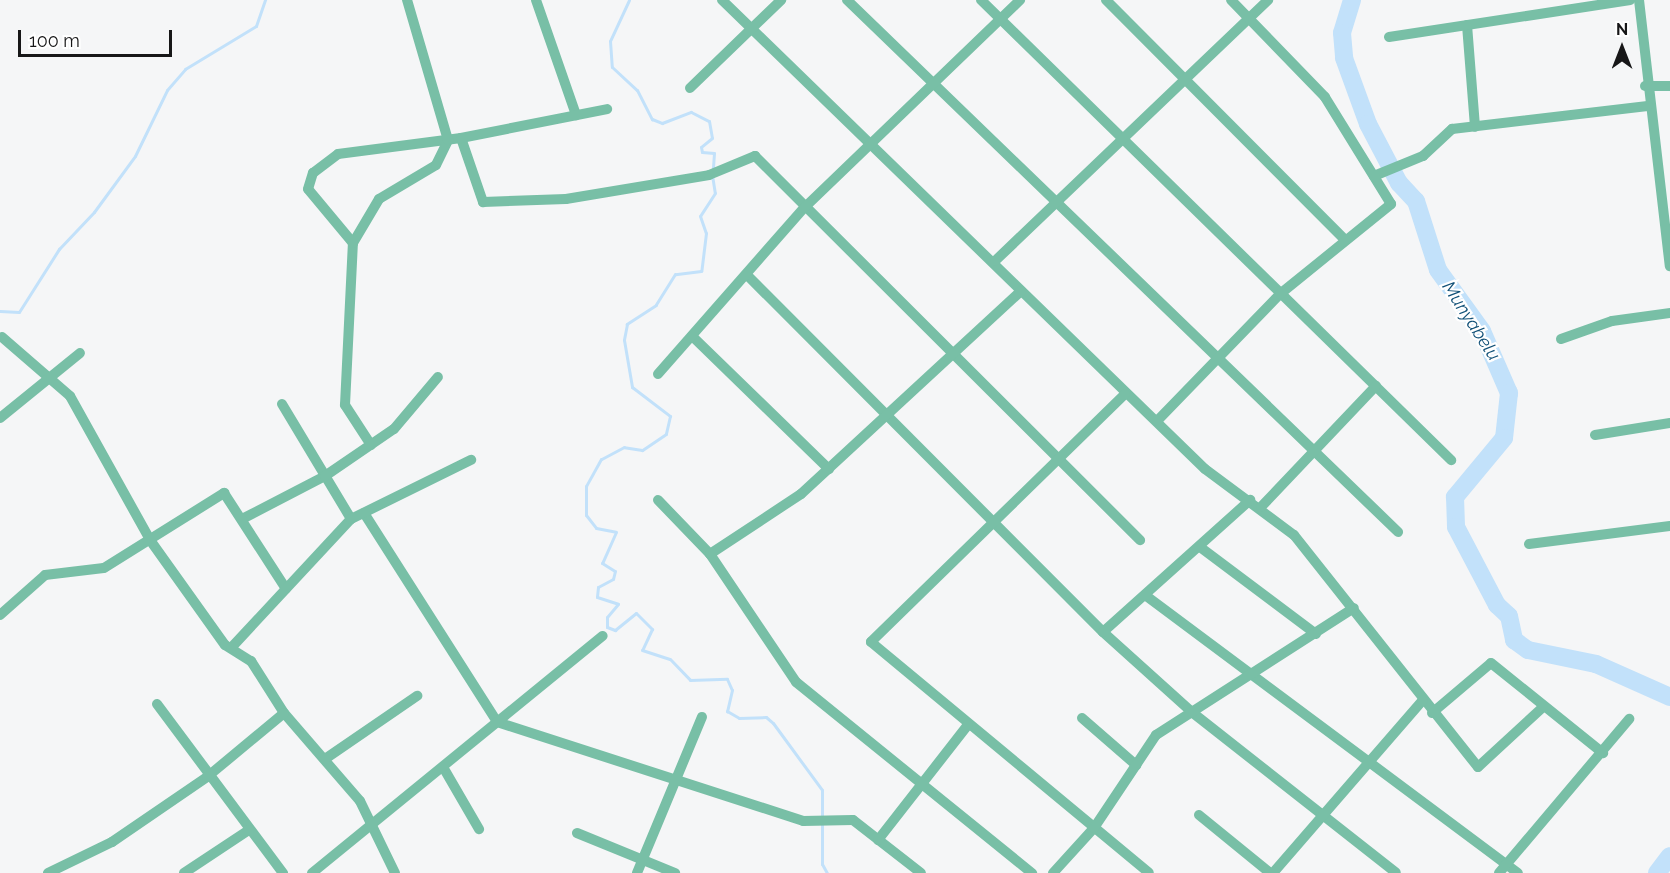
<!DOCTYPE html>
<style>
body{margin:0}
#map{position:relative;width:1670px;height:873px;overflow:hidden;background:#f5f6f7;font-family:Raleway,sans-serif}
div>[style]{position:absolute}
.stream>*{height:3px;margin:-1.5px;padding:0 1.5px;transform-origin:1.5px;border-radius:1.5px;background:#c2e1fa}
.river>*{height:18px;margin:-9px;padding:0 9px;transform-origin:9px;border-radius:9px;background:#c2e1fa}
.street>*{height:10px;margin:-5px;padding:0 5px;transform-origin:5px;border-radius:5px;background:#78bfa6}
span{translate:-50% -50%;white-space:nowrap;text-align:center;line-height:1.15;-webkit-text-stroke:4.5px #fff;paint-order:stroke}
.water-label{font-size:18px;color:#105077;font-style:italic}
.north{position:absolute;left:1592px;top:18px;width:60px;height:60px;-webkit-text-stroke:4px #fff;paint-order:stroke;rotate:0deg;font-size:16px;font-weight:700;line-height:24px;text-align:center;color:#171718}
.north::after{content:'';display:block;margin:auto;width:21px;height:27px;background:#171718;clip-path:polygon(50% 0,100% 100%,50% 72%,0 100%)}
.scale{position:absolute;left:18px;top:30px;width:154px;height:27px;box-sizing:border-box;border:3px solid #171718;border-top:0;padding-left:8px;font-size:18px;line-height:21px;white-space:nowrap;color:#171718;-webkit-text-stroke:4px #fff;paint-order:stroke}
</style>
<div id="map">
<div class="stream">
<div style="left:629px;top:0;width:45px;rotate:114.9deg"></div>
<div style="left:610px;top:41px;width:26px;rotate:86deg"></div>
<div style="left:612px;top:67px;width:34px;rotate:43deg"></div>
<div style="left:637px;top:90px;width:33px;rotate:63deg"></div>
<div style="left:652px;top:119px;width:11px;rotate:22deg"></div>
<div style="left:662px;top:123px;width:31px;rotate:-21deg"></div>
<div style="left:691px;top:112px;width:20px;rotate:27deg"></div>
<div style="left:709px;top:121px;width:17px;rotate:80deg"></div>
<div style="left:712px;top:138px;width:14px;rotate:141deg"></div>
<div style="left:701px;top:147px;width:5px;rotate:79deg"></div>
<div style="left:702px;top:152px;width:12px;rotate:5deg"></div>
<div style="left:714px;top:153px;width:16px;rotate:94deg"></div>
<div style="left:712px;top:175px;width:18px;rotate:81deg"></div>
<div style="left:715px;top:193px;width:27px;rotate:123deg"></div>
<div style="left:700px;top:216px;width:18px;rotate:71deg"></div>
<div style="left:706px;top:233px;width:38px;rotate:97deg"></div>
<div style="left:701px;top:271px;width:26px;rotate:173deg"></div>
<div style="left:675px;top:274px;width:36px;rotate:122deg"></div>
<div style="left:656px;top:305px;width:35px;rotate:147deg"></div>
<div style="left:627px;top:324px;width:16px;rotate:101deg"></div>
<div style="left:624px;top:340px;width:48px;rotate:80.3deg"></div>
<div style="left:632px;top:387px;width:48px;rotate:37.3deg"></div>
<div style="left:670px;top:416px;width:18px;rotate:103deg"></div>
<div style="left:666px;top:434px;width:29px;rotate:146deg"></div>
<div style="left:642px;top:450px;width:18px;rotate:-171deg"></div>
<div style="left:624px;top:447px;width:26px;rotate:152deg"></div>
<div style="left:601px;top:459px;width:31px;rotate:119deg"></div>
<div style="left:586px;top:486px;width:29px;rotate:90deg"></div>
<div style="left:586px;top:515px;width:16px;rotate:52deg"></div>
<div style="left:596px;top:528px;width:20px;rotate:11deg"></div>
<div style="left:616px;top:532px;width:34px;rotate:114deg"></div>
<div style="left:602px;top:563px;width:15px;rotate:32deg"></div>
<div style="left:615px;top:571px;width:8px;rotate:104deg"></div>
<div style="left:613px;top:579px;width:17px;rotate:152deg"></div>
<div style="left:598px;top:587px;width:10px;rotate:96deg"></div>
<div style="left:597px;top:597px;width:22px;rotate:18deg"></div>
<div style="left:618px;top:604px;width:17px;rotate:130deg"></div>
<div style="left:607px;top:617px;width:10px;rotate:90deg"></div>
<div style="left:607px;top:627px;width:9px;rotate:21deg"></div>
<div style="left:615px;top:630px;width:27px;rotate:-39deg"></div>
<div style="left:636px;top:613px;width:23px;rotate:45deg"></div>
<div style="left:652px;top:629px;width:23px;rotate:115deg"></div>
<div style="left:642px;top:650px;width:29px;rotate:18deg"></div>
<div style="left:670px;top:659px;width:29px;rotate:46deg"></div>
<div style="left:690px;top:680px;width:37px;rotate:-2deg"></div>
<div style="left:727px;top:679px;width:12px;rotate:66deg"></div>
<div style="left:732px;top:690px;width:22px;rotate:103deg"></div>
<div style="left:727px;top:711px;width:14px;rotate:30deg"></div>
<div style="left:739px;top:718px;width:27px;rotate:-2deg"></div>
<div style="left:766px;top:717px;width:9px;rotate:41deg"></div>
<div style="left:773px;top:723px;width:83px;rotate:53.8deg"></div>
<div style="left:822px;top:790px;width:74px;rotate:90deg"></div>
<div style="left:822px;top:864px;width:10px;rotate:61deg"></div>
<div style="left:0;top:311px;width:19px;rotate:3deg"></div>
<div style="left:19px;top:312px;width:75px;rotate:-57.6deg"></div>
<div style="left:59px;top:249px;width:51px;rotate:-46.6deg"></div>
<div style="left:94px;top:212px;width:69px;rotate:-53.8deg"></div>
<div style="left:135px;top:156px;width:73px;rotate:-64.1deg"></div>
<div style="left:167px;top:90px;width:28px;rotate:-49deg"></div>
<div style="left:185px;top:69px;width:83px;rotate:-31.2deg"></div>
<div style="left:256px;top:26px;width:28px;rotate:-71deg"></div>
</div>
<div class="river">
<div style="left:1352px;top:0;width:34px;rotate:107deg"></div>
<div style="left:1342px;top:33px;width:25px;rotate:85deg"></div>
<div style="left:1344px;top:58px;width:70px;rotate:70deg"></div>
<div style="left:1368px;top:124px;width:67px;rotate:62.3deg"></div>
<div style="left:1399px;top:183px;width:25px;rotate:47deg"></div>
<div style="left:1416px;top:201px;width:72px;rotate:72.3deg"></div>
<div style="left:1438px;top:270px;width:75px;rotate:54.2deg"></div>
<div style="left:1482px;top:331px;width:68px;rotate:66.5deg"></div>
<div style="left:1509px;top:393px;width:45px;rotate:96.3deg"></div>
<div style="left:1504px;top:438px;width:77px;rotate:129.7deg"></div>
<div style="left:1455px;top:497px;width:30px;rotate:88deg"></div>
<div style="left:1456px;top:527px;width:88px;rotate:62.3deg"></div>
<div style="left:1497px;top:605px;width:16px;rotate:43deg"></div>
<div style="left:1509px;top:616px;width:25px;rotate:78deg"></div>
<div style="left:1514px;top:640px;width:17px;rotate:36deg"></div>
<div style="left:1528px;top:650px;width:69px;rotate:11.6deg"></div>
<div style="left:1596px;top:664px;width:81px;rotate:24deg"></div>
<div style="left:1657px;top:873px;width:21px;rotate:-53deg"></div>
</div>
<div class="street">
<div style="left:536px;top:0;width:122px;rotate:70.8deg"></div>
<div style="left:722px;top:0;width:673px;rotate:44.16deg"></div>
<div style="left:1205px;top:469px;width:111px;rotate:36.6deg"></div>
<div style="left:1294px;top:535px;width:296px;rotate:51.6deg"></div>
<div style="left:1478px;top:767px;width:88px;rotate:-42.7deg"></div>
<div style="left:847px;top:0;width:766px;rotate:43.99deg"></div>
<div style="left:981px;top:0;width:658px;rotate:44.38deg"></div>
<div style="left:1106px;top:0;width:339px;rotate:45.1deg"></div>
<div style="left:1639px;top:0;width:268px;rotate:83.4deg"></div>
<div style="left:1467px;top:25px;width:102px;rotate:85.5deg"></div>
<div style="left:1389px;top:37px;width:244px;rotate:-8.7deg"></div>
<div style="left:1645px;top:86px;width:25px"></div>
<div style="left:690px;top:88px;width:127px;rotate:-44deg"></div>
<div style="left:461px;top:138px;width:68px;rotate:71deg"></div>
<div style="left:483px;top:202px;width:83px;rotate:-2.1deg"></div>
<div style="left:566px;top:199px;width:145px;rotate:-9.5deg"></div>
<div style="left:709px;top:175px;width:50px;rotate:-22.4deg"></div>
<div style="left:755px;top:156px;width:544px;rotate:44.93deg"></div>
<div style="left:1374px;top:176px;width:53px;rotate:-22.2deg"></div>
<div style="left:1423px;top:156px;width:40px;rotate:-43deg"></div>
<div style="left:1452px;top:129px;width:197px;rotate:-6.7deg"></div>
<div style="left:353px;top:243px;width:70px;rotate:-129.8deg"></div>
<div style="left:308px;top:189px;width:17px;rotate:-73deg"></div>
<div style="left:313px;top:173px;width:31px;rotate:-37deg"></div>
<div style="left:338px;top:154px;width:124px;rotate:-7.4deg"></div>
<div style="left:461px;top:138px;width:149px;rotate:-11.2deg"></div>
<div style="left:995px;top:261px;width:378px;rotate:-43.7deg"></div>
<div style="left:747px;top:275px;width:504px;rotate:45.08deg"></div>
<div style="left:1103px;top:632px;width:121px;rotate:42deg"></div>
<div style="left:1193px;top:713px;width:258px;rotate:38.2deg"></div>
<div style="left:692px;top:336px;width:191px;rotate:44.2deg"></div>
<div style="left:2px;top:337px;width:90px;rotate:40.9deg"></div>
<div style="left:70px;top:396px;width:165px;rotate:60.9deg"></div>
<div style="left:150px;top:540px;width:129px;rotate:54.5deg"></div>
<div style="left:225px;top:645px;width:31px;rotate:32deg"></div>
<div style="left:251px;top:661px;width:62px;rotate:57.6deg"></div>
<div style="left:284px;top:713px;width:116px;rotate:49.2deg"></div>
<div style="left:360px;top:801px;width:80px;rotate:64.1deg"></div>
<div style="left:1561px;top:339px;width:54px;rotate:-19.4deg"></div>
<div style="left:1612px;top:321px;width:59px;rotate:-7.9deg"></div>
<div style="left:658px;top:374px;width:221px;rotate:-48.7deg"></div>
<div style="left:804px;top:208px;width:300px;rotate:-43.9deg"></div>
<div style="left:1125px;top:394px;width:355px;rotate:135.7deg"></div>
<div style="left:871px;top:642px;width:361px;rotate:39.7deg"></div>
<div style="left:282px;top:404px;width:134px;rotate:59deg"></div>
<div style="left:0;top:418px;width:103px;rotate:-39.1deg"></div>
<div style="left:1157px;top:421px;width:177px;rotate:-45.9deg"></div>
<div style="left:1280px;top:294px;width:143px;rotate:-39deg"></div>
<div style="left:1391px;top:204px;width:126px;rotate:-121.7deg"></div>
<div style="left:1325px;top:97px;width:135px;rotate:-134.1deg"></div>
<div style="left:1595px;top:435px;width:76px;rotate:-9.1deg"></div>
<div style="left:371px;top:445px;width:48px;rotate:-123deg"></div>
<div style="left:345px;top:405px;width:162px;rotate:-87.2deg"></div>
<div style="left:353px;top:243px;width:51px;rotate:-59.4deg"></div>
<div style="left:379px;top:199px;width:66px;rotate:-30.8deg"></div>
<div style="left:436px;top:165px;width:28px;rotate:-64deg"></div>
<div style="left:448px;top:140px;width:146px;rotate:-106.3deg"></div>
<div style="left:658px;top:500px;width:75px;rotate:46.1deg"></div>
<div style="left:710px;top:554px;width:154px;rotate:56.1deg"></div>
<div style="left:796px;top:682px;width:304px;rotate:39deg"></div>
<div style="left:1261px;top:507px;width:167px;rotate:-46.5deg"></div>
<div style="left:364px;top:513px;width:248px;rotate:57.5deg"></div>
<div style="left:497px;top:722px;width:322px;rotate:17.9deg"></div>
<div style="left:803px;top:821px;width:50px;rotate:-1.1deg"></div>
<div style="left:853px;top:820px;width:86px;rotate:37.9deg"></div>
<div style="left:244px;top:518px;width:91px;rotate:-27.4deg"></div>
<div style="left:325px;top:476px;width:83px;rotate:-34.3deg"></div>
<div style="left:394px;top:429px;width:68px;rotate:-49.8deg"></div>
<div style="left:1529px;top:544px;width:142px;rotate:-7.3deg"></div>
<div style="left:1200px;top:547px;width:145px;rotate:36.9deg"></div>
<div style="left:710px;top:554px;width:109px;rotate:-33.4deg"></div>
<div style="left:801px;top:494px;width:299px;rotate:-42.7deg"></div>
<div style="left:1145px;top:595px;width:465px;rotate:36.7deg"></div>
<div style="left:0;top:615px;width:60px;rotate:-41.6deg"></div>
<div style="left:45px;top:575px;width:59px;rotate:-6.8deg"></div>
<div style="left:104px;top:568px;width:142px;rotate:-32deg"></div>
<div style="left:224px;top:493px;width:114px;rotate:57.1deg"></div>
<div style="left:1103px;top:632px;width:198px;rotate:-41.9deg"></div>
<div style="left:231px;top:648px;width:176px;rotate:-47.1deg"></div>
<div style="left:351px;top:519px;width:134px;rotate:-26.2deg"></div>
<div style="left:157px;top:704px;width:211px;rotate:53.3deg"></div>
<div style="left:1432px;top:713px;width:77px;rotate:-40.3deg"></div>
<div style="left:1491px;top:663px;width:144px;rotate:38.8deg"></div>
<div style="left:1082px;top:718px;width:72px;rotate:41deg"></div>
<div style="left:325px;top:759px;width:112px;rotate:-34.4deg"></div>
<div style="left:443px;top:767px;width:72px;rotate:59.9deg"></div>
<div style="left:1199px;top:815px;width:92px;rotate:39.2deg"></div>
<div style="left:577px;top:833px;width:106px;rotate:22.2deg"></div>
<div style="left:878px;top:840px;width:146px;rotate:-52deg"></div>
<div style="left:48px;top:873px;width:71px;rotate:-25.8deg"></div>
<div style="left:112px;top:842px;width:115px;rotate:-34.4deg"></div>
<div style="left:207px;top:777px;width:100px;rotate:-39.7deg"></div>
<div style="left:184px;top:873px;width:78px;rotate:-33.5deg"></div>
<div style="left:312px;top:873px;width:375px;rotate:-39.2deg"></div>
<div style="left:637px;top:873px;width:169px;rotate:-67.4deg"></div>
<div style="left:1053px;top:873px;width:61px;rotate:-47.7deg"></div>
<div style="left:1094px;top:828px;width:112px;rotate:-56.3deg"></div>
<div style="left:1156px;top:735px;width:235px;rotate:-32.7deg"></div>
<div style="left:1273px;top:873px;width:228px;rotate:-49.1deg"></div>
<div style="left:1499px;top:873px;width:202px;rotate:-49.8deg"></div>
</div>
<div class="water-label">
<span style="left:1471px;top:321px;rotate:57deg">Munyabelu</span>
</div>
<div class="north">N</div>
<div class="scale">100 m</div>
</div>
